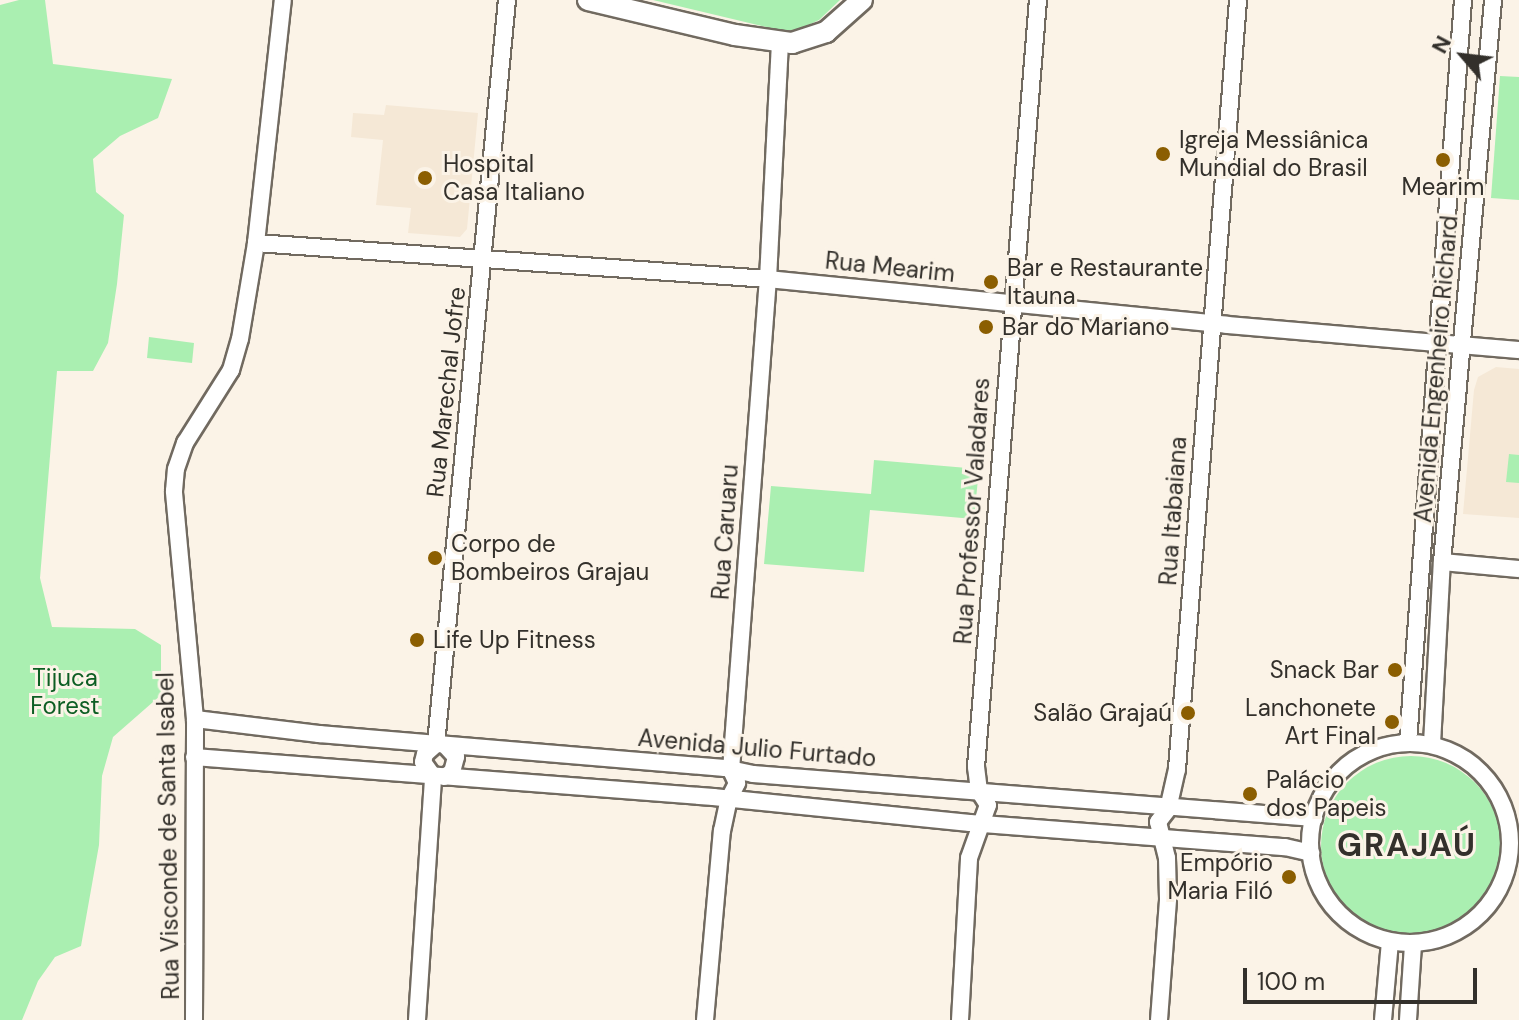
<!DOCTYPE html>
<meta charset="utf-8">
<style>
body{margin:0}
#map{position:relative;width:1519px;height:1020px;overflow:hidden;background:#fbf3e7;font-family:"DM Sans",sans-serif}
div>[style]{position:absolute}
.built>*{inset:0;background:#f5e8d6}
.green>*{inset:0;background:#aaefb1}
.round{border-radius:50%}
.roads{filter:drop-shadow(2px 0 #716a60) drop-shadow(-2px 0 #716a60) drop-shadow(0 2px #716a60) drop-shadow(0 -2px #716a60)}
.minor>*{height:16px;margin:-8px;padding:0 8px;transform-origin:8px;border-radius:8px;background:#fff}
.minor>.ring{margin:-8px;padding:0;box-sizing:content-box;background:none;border:16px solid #fff;border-radius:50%}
.major>*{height:20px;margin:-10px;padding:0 10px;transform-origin:10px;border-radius:10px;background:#fff}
.dots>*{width:22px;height:22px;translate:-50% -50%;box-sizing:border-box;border:4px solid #fbf3e7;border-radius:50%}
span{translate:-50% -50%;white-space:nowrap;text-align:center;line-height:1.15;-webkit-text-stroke:6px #fbf3e7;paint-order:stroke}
.poi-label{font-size:24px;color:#33302b}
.left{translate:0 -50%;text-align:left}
.right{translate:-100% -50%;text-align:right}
.street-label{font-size:24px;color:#33302b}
.park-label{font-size:24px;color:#0d5e23}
.district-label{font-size:32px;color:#33302b;font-weight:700;letter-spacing:2px}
.north{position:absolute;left:1423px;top:16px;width:80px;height:80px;-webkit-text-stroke:6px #fbf3e7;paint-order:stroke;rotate:298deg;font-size:22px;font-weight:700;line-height:32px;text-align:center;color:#33302b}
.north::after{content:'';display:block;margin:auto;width:28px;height:36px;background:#33302b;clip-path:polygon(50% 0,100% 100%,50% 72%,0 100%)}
.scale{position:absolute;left:1243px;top:968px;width:234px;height:36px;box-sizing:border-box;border:4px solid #33302b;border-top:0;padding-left:10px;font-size:24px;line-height:28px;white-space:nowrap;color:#33302b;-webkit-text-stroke:6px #fbf3e7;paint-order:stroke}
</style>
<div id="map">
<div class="built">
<div style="clip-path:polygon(386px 105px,478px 113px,467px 229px,460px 237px,408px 233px,411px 208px,376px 205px,383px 140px,351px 137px,353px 113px,384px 115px)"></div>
<div style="clip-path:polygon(1496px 367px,1519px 369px,1519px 518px,1463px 514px,1474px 390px,1478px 377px)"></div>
</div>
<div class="green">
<div style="clip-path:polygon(19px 0,45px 0,53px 64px,172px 79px,158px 118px,120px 136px,93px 159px,96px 192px,124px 215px,117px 284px,108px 343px,93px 371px,57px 371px,40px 578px,52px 627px,135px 629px,161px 645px,161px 695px,113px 737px,102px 776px,99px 845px,81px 946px,55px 957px,38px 981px,22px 1020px,0 1020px,0 5px)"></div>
<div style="clip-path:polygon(653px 0,840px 0,819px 20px,800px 29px,783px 31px)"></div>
<div style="clip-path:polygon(1500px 76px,1519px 77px,1519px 200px,1491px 198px)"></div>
<div style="clip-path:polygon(149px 337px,194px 343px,192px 363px,147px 358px)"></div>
<div style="clip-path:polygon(1509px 454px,1519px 455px,1519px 483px,1506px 482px)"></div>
<div style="clip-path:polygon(874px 460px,979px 469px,974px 519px,870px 510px,864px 572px,764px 564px,771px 486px,871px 494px)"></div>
<div class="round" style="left:1321px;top:756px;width:180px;height:180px"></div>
</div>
<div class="roads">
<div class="minor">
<div style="left:256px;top:243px;width:513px;rotate:4.02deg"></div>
<div style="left:768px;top:279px;width:461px;rotate:5.7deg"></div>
<div style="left:1227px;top:325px;width:293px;rotate:4.9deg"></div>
<div style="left:1442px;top:562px;width:77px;rotate:5.2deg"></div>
<div style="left:195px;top:719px;width:125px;rotate:6.9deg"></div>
<div style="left:319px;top:734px;width:407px;rotate:4.8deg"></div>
<div style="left:725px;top:768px;width:29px;rotate:12deg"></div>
<div style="left:753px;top:774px;width:563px;rotate:4.48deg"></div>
<div style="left:1408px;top:742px;width:744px;rotate:-85.76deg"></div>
<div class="ring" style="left:1310px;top:743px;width:184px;height:184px"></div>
<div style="left:1432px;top:744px;width:182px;rotate:-86.9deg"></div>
<div style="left:1442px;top:562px;width:564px;rotate:-84.81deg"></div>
<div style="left:194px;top:757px;width:521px;rotate:4.41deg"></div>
<div style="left:713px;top:797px;width:258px;rotate:5.8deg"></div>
<div style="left:970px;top:823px;width:316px;rotate:4.4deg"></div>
<div style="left:1285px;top:847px;width:27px;rotate:13deg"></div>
<div style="left:444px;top:777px;width:9px;rotate:-32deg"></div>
<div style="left:452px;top:772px;width:16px;rotate:-75deg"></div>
<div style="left:456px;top:757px;width:16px;rotate:-133deg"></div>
<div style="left:194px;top:1020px;width:301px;rotate:-89.8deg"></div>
<div style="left:195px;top:719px;width:229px;rotate:-95.3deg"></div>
<div style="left:174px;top:491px;width:22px;rotate:-85deg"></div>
<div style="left:176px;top:469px;width:28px;rotate:-71deg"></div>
<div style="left:185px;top:443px;width:86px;rotate:-57.8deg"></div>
<div style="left:231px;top:370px;width:32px;rotate:-74deg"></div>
<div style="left:240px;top:339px;width:97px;rotate:-80.5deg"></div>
<div style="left:256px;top:243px;width:244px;rotate:-83.7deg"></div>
<div style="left:417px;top:1020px;width:245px;rotate:-86.2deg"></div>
<div style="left:433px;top:776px;width:17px;rotate:-126deg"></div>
<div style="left:423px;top:762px;width:8px;rotate:-76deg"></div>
<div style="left:425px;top:754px;width:15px;rotate:-42deg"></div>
<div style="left:436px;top:744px;width:747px;rotate:-84.55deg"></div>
<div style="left:705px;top:1020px;width:190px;rotate:-84.9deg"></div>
<div style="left:722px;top:831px;width:33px;rotate:-78deg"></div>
<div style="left:729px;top:799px;width:18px;rotate:-63deg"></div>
<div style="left:737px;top:783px;width:14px;rotate:-115deg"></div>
<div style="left:731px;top:770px;width:492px;rotate:-85.7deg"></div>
<div style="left:768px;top:279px;width:236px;rotate:-87.1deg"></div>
<div style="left:960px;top:1020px;width:162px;rotate:-86.8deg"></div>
<div style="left:969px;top:858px;width:56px;rotate:-70.3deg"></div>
<div style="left:988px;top:805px;width:17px;rotate:-123deg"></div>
<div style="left:979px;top:791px;width:24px;rotate:-97deg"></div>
<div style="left:976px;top:767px;width:770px;rotate:-85.38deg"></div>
<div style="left:1159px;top:1020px;width:121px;rotate:-85.7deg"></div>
<div style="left:1168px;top:899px;width:41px;rotate:-91.4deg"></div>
<div style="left:1167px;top:858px;width:37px;rotate:-104deg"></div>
<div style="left:1158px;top:822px;width:16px;rotate:-52deg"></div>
<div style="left:1168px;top:809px;width:41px;rotate:-77.3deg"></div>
<div style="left:1177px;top:769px;width:771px;rotate:-85.46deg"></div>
<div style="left:1383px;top:1020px;width:78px;rotate:-84.9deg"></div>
<div style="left:1408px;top:1020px;width:76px;rotate:-86.2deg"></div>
</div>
<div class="major">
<div style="left:588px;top:0;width:151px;rotate:13.4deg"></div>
<div style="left:735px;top:35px;width:58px;rotate:8deg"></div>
<div style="left:792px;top:43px;width:36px;rotate:-18deg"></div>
<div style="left:826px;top:32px;width:48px;rotate:-41.6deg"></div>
</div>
</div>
<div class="dots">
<div style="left:1163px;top:154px;background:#8b5e01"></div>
<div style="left:1443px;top:160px;background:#8b5e01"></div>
<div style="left:425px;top:178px;background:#8b5e01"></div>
<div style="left:991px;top:282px;background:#8b5e01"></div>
<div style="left:986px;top:327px;background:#8b5e01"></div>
<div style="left:435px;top:558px;background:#8b5e01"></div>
<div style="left:417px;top:640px;background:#8b5e01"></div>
<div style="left:1395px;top:670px;background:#8b5e01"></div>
<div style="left:1188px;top:713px;background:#8b5e01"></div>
<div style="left:1392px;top:722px;background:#8b5e01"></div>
<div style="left:1250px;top:794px;background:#8b5e01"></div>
<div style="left:1289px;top:877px;background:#8b5e01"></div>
</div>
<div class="poi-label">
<span class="left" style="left:1179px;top:154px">Igreja Messiânica<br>Mundial do Brasil</span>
<span class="left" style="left:443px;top:178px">Hospital<br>Casa Italiano</span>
<span style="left:1443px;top:187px">Mearim</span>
<span class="left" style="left:1007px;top:282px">Bar e Restaurante<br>Itauna</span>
<span class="left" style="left:1002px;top:327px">Bar do Mariano</span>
<span class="left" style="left:451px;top:558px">Corpo de<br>Bombeiros Grajau</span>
<span class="left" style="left:433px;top:640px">Life Up Fitness</span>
<span class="right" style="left:1379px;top:670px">Snack Bar</span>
<span class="right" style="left:1376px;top:722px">Lanchonete<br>Art Final</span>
<span class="right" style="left:1172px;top:713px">Salão Grajaú</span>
<span class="left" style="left:1266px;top:794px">Palácio<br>dos Papeis</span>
<span class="right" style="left:1273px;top:877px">Empório<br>Maria Filó</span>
</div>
<div class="street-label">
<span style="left:890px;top:267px;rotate:6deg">Rua Mearim</span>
<span style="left:1436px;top:369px;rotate:-85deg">Avenida Engenheiro Richard</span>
<span style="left:446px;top:392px;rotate:-84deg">Rua Marechal Jofre</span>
<span style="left:972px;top:511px;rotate:-86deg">Rua Professor Valadares</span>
<span style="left:1173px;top:511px;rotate:-86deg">Rua Itabaiana</span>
<span style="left:725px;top:532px;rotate:-86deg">Rua Caruaru</span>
<span style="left:757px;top:748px;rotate:5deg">Avenida Julio Furtado</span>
<span style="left:168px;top:836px;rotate:-91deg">Rua Visconde de Santa Isabel</span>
</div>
<div class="park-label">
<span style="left:65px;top:692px">Tijuca<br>Forest</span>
</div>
<div class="district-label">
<span style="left:1407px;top:845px">GRAJAÚ</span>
</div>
<div class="north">N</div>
<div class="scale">100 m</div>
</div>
